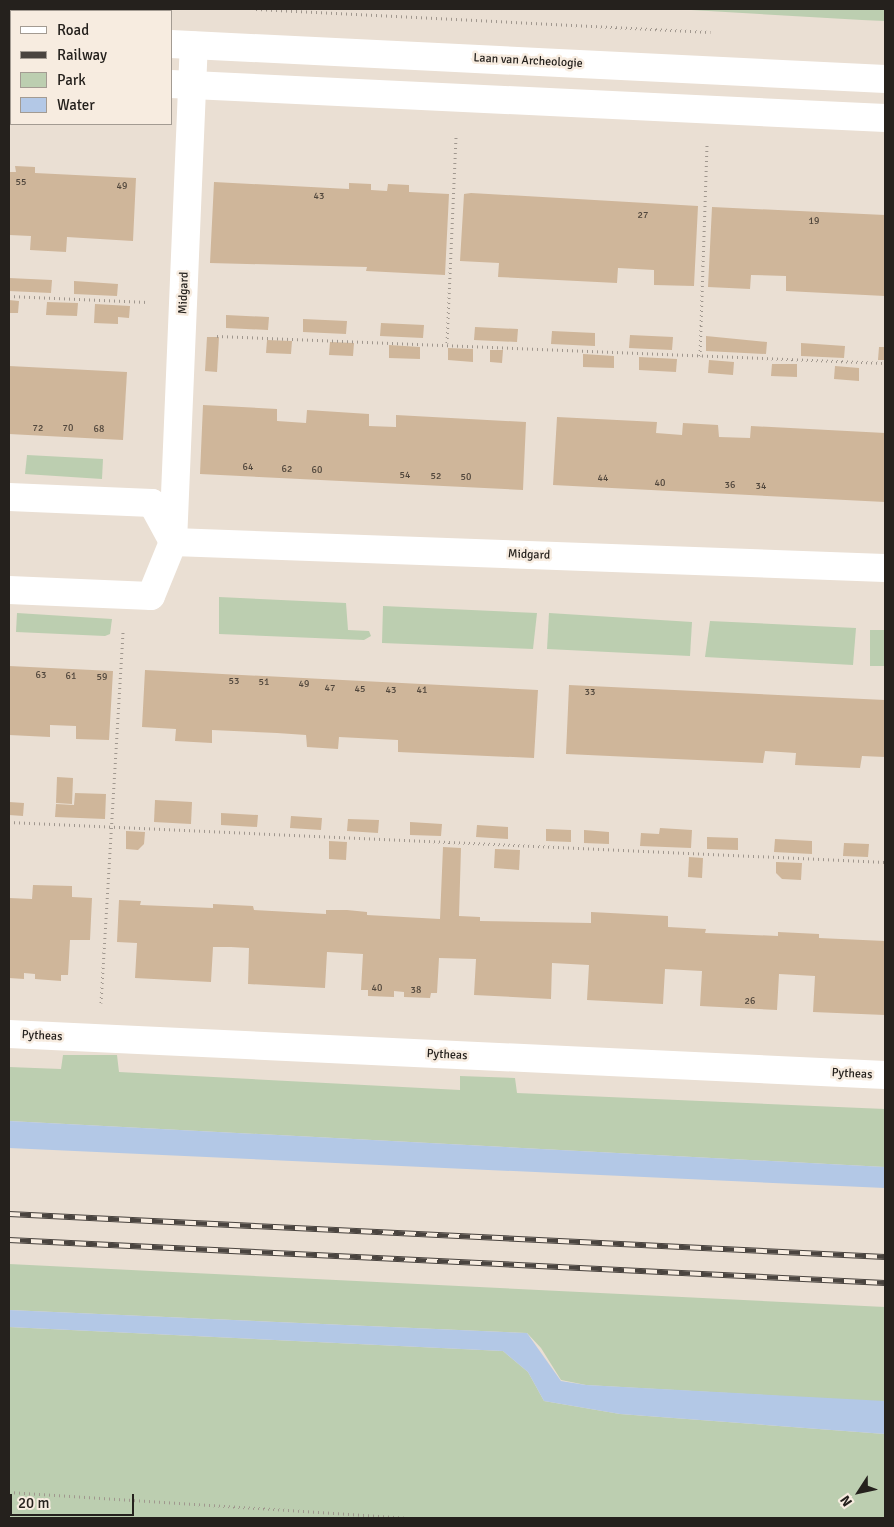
<!DOCTYPE html>
<style>
body{margin:0}
#map{position:relative;width:894px;height:1527px;overflow:hidden;background:#eadfd3;font-family:Signika,sans-serif}
div>[style]{position:absolute}
.green>*{inset:0;background:#bcceb0}
.water>*{inset:0;background:#b3c8e6}
.building>*{inset:0;background:#cfb69a}
.path>*{height:3px;margin-top:-1.5px;transform-origin:0;background:repeating-linear-gradient(90deg,#a0978e 0 1px,transparent 0 5px)}
.minor>*{height:28px;margin:-14px;padding:0 14px;transform-origin:14px;border-radius:14px;background:#fff}
.rail>*{height:5.5px;margin-top:-2.75px;transform-origin:0;background:repeating-linear-gradient(90deg,#f7ece0 0 11px,#4a443f 0 22px);box-sizing:border-box;border-block:1px solid #4a443f}
span{translate:-50% -50%;white-space:nowrap;text-align:center;line-height:1.15;-webkit-text-stroke:5px #f7ece0;paint-order:stroke}
.number-label{font-size:10px;color:#50463c}
.number-label span{-webkit-text-stroke-width:0}
.street-label{font-size:12px;color:#25211d}
.frame{position:absolute;inset:0;border:10px solid #25211d;pointer-events:none}
.legend{position:absolute;left:10px;top:10px;width:162px;height:115px;box-sizing:border-box;background:#f7ece0;border:1px solid #a39b92;margin:0;padding:6px 9px;list-style:none;font-size:15px;color:#25211d}
.legend li{display:flex;align-items:center;gap:10px;height:25px}
.legend b{width:25px;border:1px solid #a39b92}
.north{position:absolute;left:834px;top:1467px;width:50px;height:50px;-webkit-text-stroke:4px #f7ece0;paint-order:stroke;rotate:235deg;font-size:14px;font-weight:700;line-height:20px;text-align:center;color:#25211d}
.north::after{content:'';display:block;margin:auto;width:18px;height:22px;background:#25211d;clip-path:polygon(50% 0,100% 100%,50% 72%,0 100%)}
.scale{position:absolute;left:10px;top:1494px;width:124px;height:22px;box-sizing:border-box;border:2px solid #25211d;border-top:0;padding-left:6px;font-size:15px;line-height:18px;white-space:nowrap;color:#25211d;-webkit-text-stroke:4px #f7ece0;paint-order:stroke}
</style>
<div id="map">
<div class="green">
<div style="clip-path:polygon(674px 9px,885px 9px,885px 21px,862px 20px)"></div>
<div style="clip-path:polygon(27px 455px,103px 459px,102px 479px,25px 474px)"></div>
<div style="clip-path:polygon(219px 597px,346px 603px,348px 630px,369px 631px,371px 636px,364px 640px,219px 634px)"></div>
<div style="clip-path:polygon(383px 606px,537px 613px,533px 649px,382px 643px)"></div>
<div style="clip-path:polygon(17px 613px,112px 619px,110px 634px,105px 636px,16px 632px)"></div>
<div style="clip-path:polygon(549px 613px,692px 622px,690px 656px,547px 649px)"></div>
<div style="clip-path:polygon(710px 621px,856px 628px,853px 665px,705px 657px)"></div>
<div style="clip-path:polygon(870px 630px,885px 630px,885px 666px,870px 666px)"></div>
<div style="clip-path:polygon(63px 1055px,117px 1055px,119px 1072px,460px 1090px,460px 1076px,515px 1078px,517px 1093px,885px 1109px,885px 1167px,9px 1121px,9px 1067px,61px 1069px)"></div>
<div style="clip-path:polygon(9px 1264px,885px 1307px,885px 1402px,586px 1385px,561px 1380px,541px 1348px,527px 1333px,9px 1310px)"></div>
<div style="clip-path:polygon(9px 1327px,503px 1351px,528px 1372px,544px 1401px,620px 1414px,885px 1434px,885px 1518px,9px 1518px)"></div>
</div>
<div class="water">
<div style="clip-path:polygon(9px 1121px,885px 1167px,885px 1188px,9px 1148px)"></div>
<div style="clip-path:polygon(9px 1310px,527px 1333px,561px 1381px,586px 1385px,885px 1401px,885px 1434px,620px 1414px,544px 1401px,528px 1372px,503px 1351px,9px 1327px)"></div>
</div>
<div class="building">
<div style="clip-path:polygon(15px 166px,35px 167px,35px 173px,136px 178px,133px 241px,67px 237px,66px 252px,30px 250px,31px 236px,9px 235px,9px 172px,16px 172px)"></div>
<div style="clip-path:polygon(214px 182px,349px 189px,349px 183px,371px 184px,371px 190px,387px 191px,388px 184px,409px 185px,409px 192px,449px 194px,445px 275px,366px 271px,367px 267px,210px 263px)"></div>
<div style="clip-path:polygon(471px 193px,698px 206px,694px 286px,654px 285px,654px 270px,618px 268px,617px 283px,498px 277px,499px 263px,460px 261px,464px 194px)"></div>
<div style="clip-path:polygon(712px 207px,885px 215px,885px 296px,786px 291px,786px 276px,751px 275px,750px 289px,708px 287px)"></div>
<div style="clip-path:polygon(9px 278px,52px 280px,51px 293px,9px 291px)"></div>
<div style="clip-path:polygon(74px 281px,118px 284px,117px 296px,74px 294px)"></div>
<div style="clip-path:polygon(9px 300px,19px 301px,18px 313px,9px 313px)"></div>
<div style="clip-path:polygon(47px 302px,78px 303px,77px 316px,46px 315px)"></div>
<div style="clip-path:polygon(95px 304px,130px 306px,129px 318px,118px 317px,118px 324px,94px 323px)"></div>
<div style="clip-path:polygon(226px 315px,269px 317px,268px 330px,226px 328px)"></div>
<div style="clip-path:polygon(303px 319px,347px 321px,346px 334px,303px 332px)"></div>
<div style="clip-path:polygon(381px 323px,424px 325px,423px 338px,380px 336px)"></div>
<div style="clip-path:polygon(475px 327px,518px 329px,517px 342px,474px 340px)"></div>
<div style="clip-path:polygon(552px 331px,595px 333px,595px 346px,551px 344px)"></div>
<div style="clip-path:polygon(630px 335px,673px 337px,672px 350px,629px 348px)"></div>
<div style="clip-path:polygon(706px 336px,767px 342px,766px 354px,706px 351px)"></div>
<div style="clip-path:polygon(207px 337px,219px 337px,217px 372px,205px 371px)"></div>
<div style="clip-path:polygon(267px 340px,292px 341px,291px 354px,266px 353px)"></div>
<div style="clip-path:polygon(330px 342px,354px 343px,353px 356px,329px 355px)"></div>
<div style="clip-path:polygon(801px 343px,845px 346px,844px 358px,801px 356px)"></div>
<div style="clip-path:polygon(389px 345px,420px 347px,420px 359px,389px 358px)"></div>
<div style="clip-path:polygon(879px 347px,885px 347px,885px 360px,878px 360px)"></div>
<div style="clip-path:polygon(448px 348px,473px 349px,473px 362px,448px 360px)"></div>
<div style="clip-path:polygon(490px 350px,503px 350px,502px 363px,490px 362px)"></div>
<div style="clip-path:polygon(583px 354px,614px 356px,614px 368px,583px 367px)"></div>
<div style="clip-path:polygon(639px 357px,677px 359px,676px 372px,639px 370px)"></div>
<div style="clip-path:polygon(709px 360px,734px 362px,733px 375px,708px 373px)"></div>
<div style="clip-path:polygon(772px 364px,797px 364px,797px 377px,771px 376px)"></div>
<div style="clip-path:polygon(9px 366px,127px 372px,123px 440px,9px 434px)"></div>
<div style="clip-path:polygon(835px 366px,859px 368px,859px 381px,834px 379px)"></div>
<div style="clip-path:polygon(203px 405px,277px 409px,277px 421px,306px 423px,307px 410px,369px 414px,369px 426px,396px 427px,396px 415px,526px 422px,523px 490px,200px 474px)"></div>
<div style="clip-path:polygon(557px 417px,657px 422px,656px 433px,682px 435px,683px 423px,718px 425px,719px 437px,750px 438px,751px 426px,885px 433px,885px 502px,553px 485px)"></div>
<div style="clip-path:polygon(9px 666px,113px 671px,109px 740px,76px 739px,76px 726px,50px 725px,50px 737px,9px 735px)"></div>
<div style="clip-path:polygon(145px 670px,538px 690px,534px 758px,398px 752px,398px 740px,339px 737px,338px 749px,307px 747px,306px 735px,277px 733px,212px 730px,212px 743px,175px 741px,176px 729px,142px 727px)"></div>
<div style="clip-path:polygon(569px 685px,885px 700px,885px 757px,862px 756px,860px 768px,795px 765px,796px 753px,765px 751px,763px 763px,566px 754px)"></div>
<div style="clip-path:polygon(57px 777px,73px 778px,72px 804px,56px 803px)"></div>
<div style="clip-path:polygon(75px 793px,106px 794px,105px 819px,55px 817px,56px 804px,74px 805px)"></div>
<div style="clip-path:polygon(155px 800px,192px 802px,191px 824px,154px 822px)"></div>
<div style="clip-path:polygon(9px 802px,24px 803px,23px 816px,9px 815px)"></div>
<div style="clip-path:polygon(221px 813px,258px 815px,257px 827px,221px 825px)"></div>
<div style="clip-path:polygon(291px 816px,322px 818px,321px 830px,290px 828px)"></div>
<div style="clip-path:polygon(348px 819px,379px 820px,378px 833px,347px 831px)"></div>
<div style="clip-path:polygon(410px 822px,442px 824px,441px 836px,410px 835px)"></div>
<div style="clip-path:polygon(477px 825px,508px 827px,508px 839px,476px 837px)"></div>
<div style="clip-path:polygon(660px 828px,692px 830px,691px 848px,640px 846px,641px 833px,659px 834px)"></div>
<div style="clip-path:polygon(546px 829px,571px 830px,571px 842px,546px 841px)"></div>
<div style="clip-path:polygon(584px 830px,609px 832px,609px 844px,584px 843px)"></div>
<div style="clip-path:polygon(126px 831px,145px 832px,144px 844px,138px 850px,126px 849px)"></div>
<div style="clip-path:polygon(707px 837px,738px 838px,738px 850px,707px 849px)"></div>
<div style="clip-path:polygon(775px 839px,812px 841px,812px 854px,774px 852px)"></div>
<div style="clip-path:polygon(329px 841px,347px 842px,346px 860px,329px 859px)"></div>
<div style="clip-path:polygon(844px 843px,869px 844px,868px 857px,843px 856px)"></div>
<div style="clip-path:polygon(443px 847px,461px 848px,459px 916px,480px 917px,480px 921px,591px 923px,591px 912px,668px 916px,668px 927px,706px 929px,705px 933px,778px 936px,778px 932px,819px 934px,819px 938px,885px 941px,885px 1015px,813px 1012px,815px 976px,779px 974px,777px 1010px,700px 1006px,702px 971px,665px 969px,663px 1004px,587px 1000px,589px 965px,552px 963px,551px 999px,474px 995px,476px 959px,439px 958px,437px 993px,431px 993px,430px 998px,404px 997px,404px 992px,394px 991px,394px 997px,368px 996px,368px 990px,361px 990px,363px 954px,327px 952px,325px 988px,248px 984px,249px 948px,231px 947px,213px 947px,211px 982px,135px 978px,137px 943px,117px 942px,119px 900px,141px 901px,140px 905px,213px 908px,213px 904px,253px 906px,254px 910px,326px 914px,326px 910px,347px 910px,367px 912px,367px 915px,440px 919px)"></div>
<div style="clip-path:polygon(495px 849px,520px 850px,519px 870px,494px 868px)"></div>
<div style="clip-path:polygon(689px 857px,703px 858px,702px 878px,688px 877px)"></div>
<div style="clip-path:polygon(776px 862px,802px 863px,801px 880px,782px 879px,776px 873px)"></div>
<div style="clip-path:polygon(33px 885px,72px 886px,72px 897px,92px 898px,90px 940px,70px 940px,68px 975px,61px 975px,61px 981px,35px 979px,35px 974px,24px 973px,24px 979px,9px 978px,9px 898px,32px 899px)"></div>
</div>
<div class="path">
<div style="left:256px;top:9px;width:455px;rotate:2.9deg"></div>
<div style="left:9px;top:296px;width:139px;rotate:2.5deg"></div>
<div style="left:217px;top:336px;width:669px;rotate:2.31deg"></div>
<div style="left:447px;top:343px;width:209px;rotate:-87.5deg"></div>
<div style="left:700px;top:356px;width:212px;rotate:-88.1deg"></div>
<div style="left:9px;top:822px;width:877px;rotate:2.61deg"></div>
<div style="left:101px;top:1003px;width:374px;rotate:-86.6deg"></div>
<div style="left:9px;top:1492px;width:398px;rotate:3.7deg"></div>
</div>
<div class="minor">
<div style="left:9px;top:35px;width:2px;rotate:27deg"></div>
<div style="left:171px;top:44px;width:715px;rotate:2.81deg"></div>
<div style="left:9px;top:76px;width:2px"></div>
<div style="left:171px;top:84px;width:715px;rotate:2.73deg"></div>
<div style="left:9px;top:497px;width:143px;rotate:2.4deg"></div>
<div style="left:152px;top:503px;width:42px;rotate:61.6deg"></div>
<div style="left:173px;top:542px;width:712px;rotate:2.09deg"></div>
<div style="left:9px;top:590px;width:142px;rotate:2.4deg"></div>
<div style="left:151px;top:596px;width:58px;rotate:-67.8deg"></div>
<div style="left:173px;top:542px;width:497px;rotate:-87.6deg"></div>
<div style="left:9px;top:1034px;width:877px;rotate:2.68deg"></div>
</div>
<div class="rail">
<div style="left:9px;top:1214px;width:877px;rotate:2.81deg"></div>
<div style="left:9px;top:1240px;width:877px;rotate:2.81deg"></div>
</div>
<div class="number-label">
<span style="left:21px;top:183px">55</span>
<span style="left:122px;top:187px">49</span>
<span style="left:319px;top:197px">43</span>
<span style="left:643px;top:216px">27</span>
<span style="left:814px;top:222px">19</span>
<span style="left:38px;top:429px">72</span>
<span style="left:68px;top:429px">70</span>
<span style="left:99px;top:430px">68</span>
<span style="left:248px;top:468px">64</span>
<span style="left:287px;top:470px">62</span>
<span style="left:317px;top:471px">60</span>
<span style="left:405px;top:476px">54</span>
<span style="left:436px;top:477px">52</span>
<span style="left:466px;top:478px">50</span>
<span style="left:603px;top:479px">44</span>
<span style="left:660px;top:484px">40</span>
<span style="left:730px;top:486px">36</span>
<span style="left:761px;top:487px">34</span>
<span style="left:41px;top:676px">63</span>
<span style="left:71px;top:677px">61</span>
<span style="left:102px;top:678px">59</span>
<span style="left:234px;top:682px">53</span>
<span style="left:264px;top:683px">51</span>
<span style="left:304px;top:685px">49</span>
<span style="left:330px;top:689px">47</span>
<span style="left:360px;top:690px">45</span>
<span style="left:391px;top:691px">43</span>
<span style="left:422px;top:691px">41</span>
<span style="left:590px;top:693px">33</span>
<span style="left:377px;top:989px">40</span>
<span style="left:416px;top:991px">38</span>
<span style="left:750px;top:1002px">26</span>
</div>
<div class="street-label">
<span style="left:528px;top:61px;rotate:3deg">Laan van Archeologie</span>
<span style="left:184px;top:293px;rotate:-88deg">Midgard</span>
<span style="left:529px;top:555px;rotate:2deg">Midgard</span>
<span style="left:42px;top:1036px;rotate:3deg">Pytheas</span>
<span style="left:447px;top:1055px;rotate:3deg">Pytheas</span>
<span style="left:852px;top:1074px;rotate:3deg">Pytheas</span>
</div>
<div class="frame"></div>
<ul class="legend">
<li><b style="height:6px;background:#fff"></b>Road</li>
<li><b style="height:6px;background:#4a443f"></b>Railway</li>
<li><b style="height:14px;background:#bcceb0"></b>Park</li>
<li><b style="height:14px;background:#b3c8e6"></b>Water</li>
</ul>
<div class="north">N</div>
<div class="scale">20 m</div>
</div>
